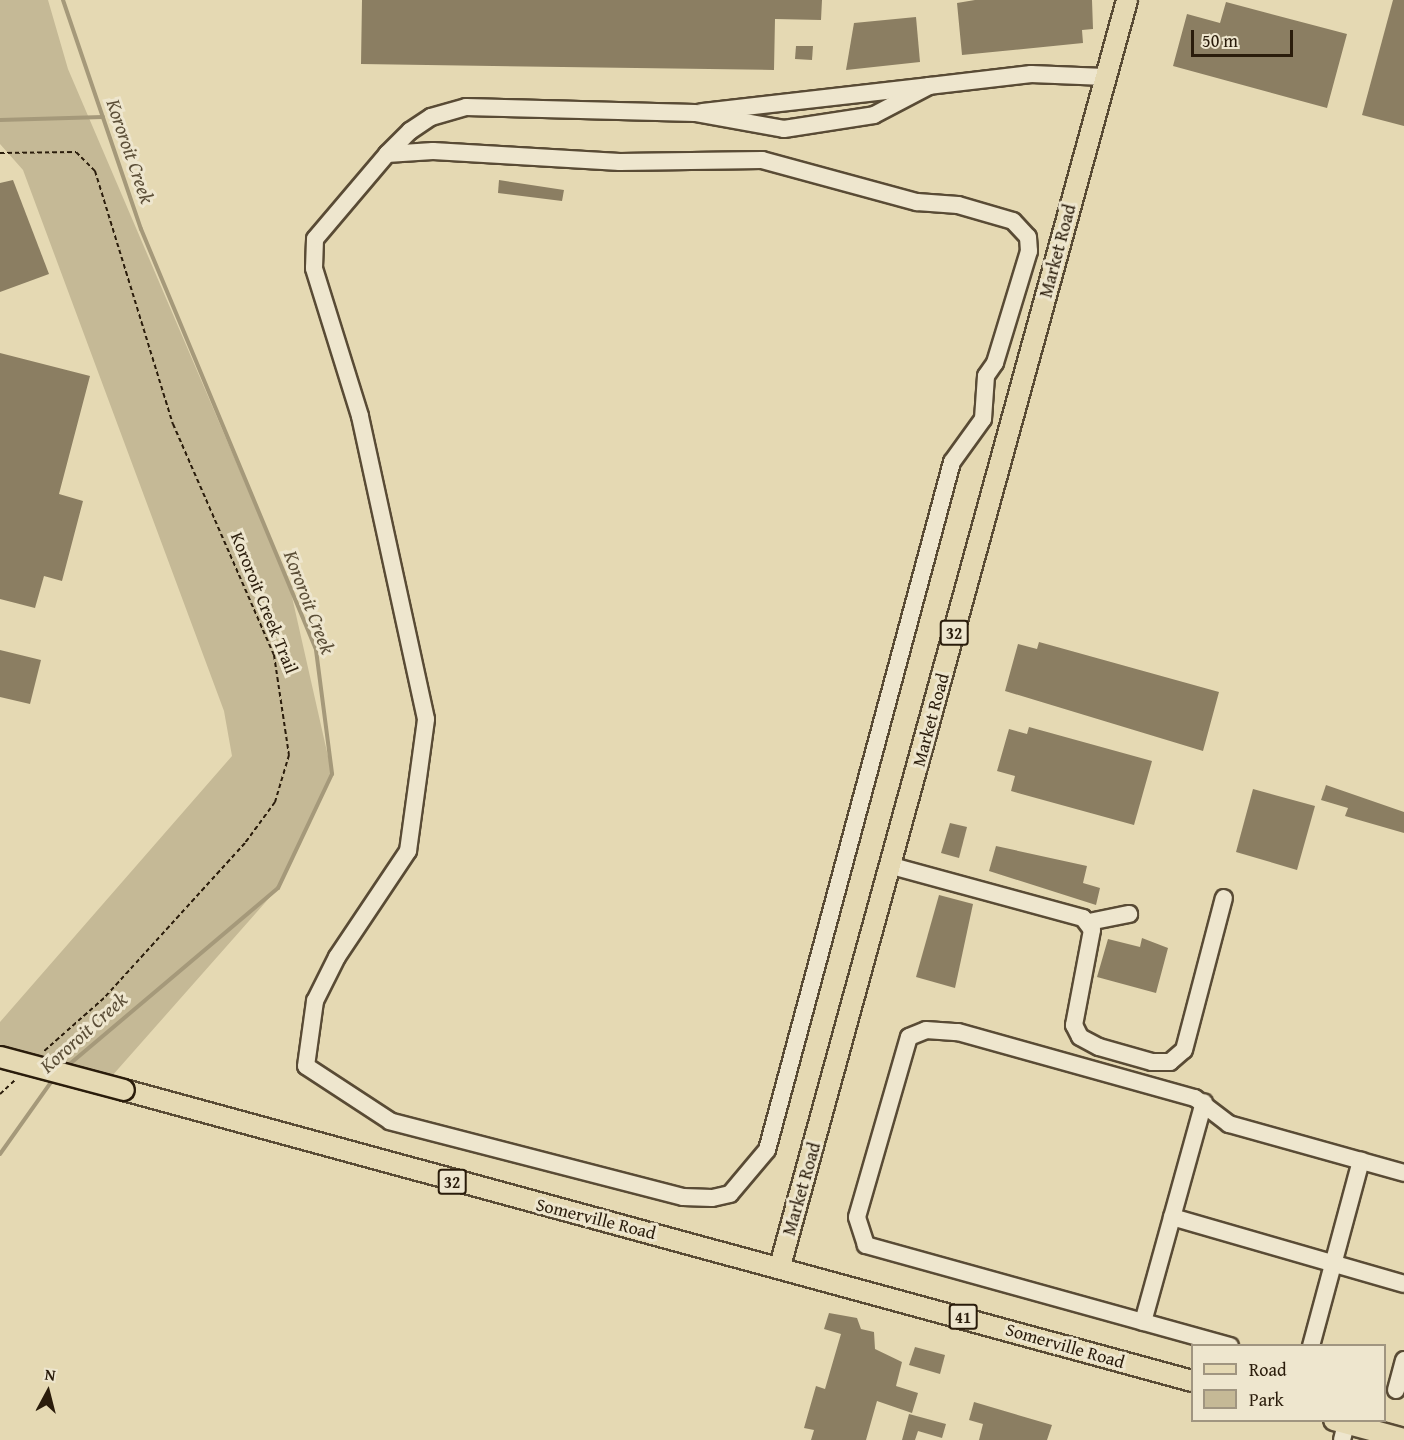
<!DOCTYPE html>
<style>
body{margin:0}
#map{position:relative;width:1404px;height:1440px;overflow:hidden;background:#e5d9b3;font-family:"Gentium Book Plus",serif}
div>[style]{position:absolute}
.green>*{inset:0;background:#c5b996}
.stream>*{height:4px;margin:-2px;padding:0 2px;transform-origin:2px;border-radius:2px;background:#a5997a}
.building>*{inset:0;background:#8b7e62}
.path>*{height:2px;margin-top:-1px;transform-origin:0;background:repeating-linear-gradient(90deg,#2a1c0b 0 4.5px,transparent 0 7.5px)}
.roads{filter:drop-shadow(2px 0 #594b35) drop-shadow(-2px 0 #594b35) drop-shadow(0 2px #594b35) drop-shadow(0 -2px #594b35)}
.minor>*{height:16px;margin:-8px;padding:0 8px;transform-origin:8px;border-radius:8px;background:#eee6ce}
.major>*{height:20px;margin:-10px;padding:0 10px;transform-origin:10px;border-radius:10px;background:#e5d9b3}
.bridges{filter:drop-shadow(2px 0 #2a1c0b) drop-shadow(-2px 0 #2a1c0b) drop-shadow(0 2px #2a1c0b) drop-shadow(0 -2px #2a1c0b)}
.major-bridge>*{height:20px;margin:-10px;padding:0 10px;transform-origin:10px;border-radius:10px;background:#e5d9b3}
span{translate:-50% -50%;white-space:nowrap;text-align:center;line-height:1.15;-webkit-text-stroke:6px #eee6ce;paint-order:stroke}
.shield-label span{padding:2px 4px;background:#eee6ce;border:2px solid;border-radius:4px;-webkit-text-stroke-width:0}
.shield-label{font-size:16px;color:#2a1c0b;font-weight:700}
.street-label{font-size:18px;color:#2a1c0b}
.water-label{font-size:20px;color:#5b4e37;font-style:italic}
.legend{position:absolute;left:1191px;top:1344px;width:195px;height:78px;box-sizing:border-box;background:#eee6ce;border:2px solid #a09580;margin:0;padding:8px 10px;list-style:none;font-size:18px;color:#2a1c0b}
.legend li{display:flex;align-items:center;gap:12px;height:30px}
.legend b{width:30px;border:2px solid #a09580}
.north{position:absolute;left:18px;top:1362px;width:60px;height:60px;-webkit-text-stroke:4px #eee6ce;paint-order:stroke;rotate:7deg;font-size:16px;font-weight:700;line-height:24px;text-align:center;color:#2a1c0b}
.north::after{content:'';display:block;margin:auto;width:21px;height:27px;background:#2a1c0b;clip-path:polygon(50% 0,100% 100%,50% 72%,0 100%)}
.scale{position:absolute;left:1191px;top:30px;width:102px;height:27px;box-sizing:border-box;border:3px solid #2a1c0b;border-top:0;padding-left:8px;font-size:18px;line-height:21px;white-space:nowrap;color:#2a1c0b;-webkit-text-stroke:4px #eee6ce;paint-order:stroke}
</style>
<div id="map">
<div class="green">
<div style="clip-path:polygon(0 0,48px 0,68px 69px,290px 588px,332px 774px,278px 888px,104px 1085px,0 1057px,0 1022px,232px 756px,224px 711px,23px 170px,0 144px)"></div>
</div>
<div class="stream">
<div style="left:63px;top:0;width:242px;rotate:71.2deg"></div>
<div style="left:141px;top:229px;width:456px;rotate:67.4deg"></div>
<div style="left:316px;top:650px;width:125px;rotate:82.6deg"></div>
<div style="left:332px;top:774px;width:126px;rotate:115.3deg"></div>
<div style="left:278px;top:888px;width:277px;rotate:139.8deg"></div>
<div style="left:0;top:120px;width:103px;rotate:-1.7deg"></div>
<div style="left:0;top:1154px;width:93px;rotate:-54.6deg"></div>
</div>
<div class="building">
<div style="clip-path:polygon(362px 0,822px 0,821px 20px,775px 19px,774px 70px,361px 64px)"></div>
<div style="clip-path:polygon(975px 0,1092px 0,1093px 29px,1082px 30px,1083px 43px,962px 55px,957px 3px)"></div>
<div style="clip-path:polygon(1393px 0,1404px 0,1404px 126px,1362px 115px)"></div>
<div style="clip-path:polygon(1226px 2px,1347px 34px,1327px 108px,1173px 66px,1187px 14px,1220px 23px)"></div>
<div style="clip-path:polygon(916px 17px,920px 62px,846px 70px,854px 23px)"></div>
<div style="clip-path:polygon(796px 46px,813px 46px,812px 60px,795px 59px)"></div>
<div style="clip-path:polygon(13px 180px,49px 274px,0 292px,0 183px)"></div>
<div style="clip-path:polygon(499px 180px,564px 190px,562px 201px,498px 193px)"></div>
<div style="clip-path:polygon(0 353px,90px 376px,59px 494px,83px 501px,62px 581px,44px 576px,35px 608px,0 599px)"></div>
<div style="clip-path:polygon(1039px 642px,1219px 692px,1203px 751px,1005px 691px,1018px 644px,1037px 649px)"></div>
<div style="clip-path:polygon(0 650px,41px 660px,30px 704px,0 697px)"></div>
<div style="clip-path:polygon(1029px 727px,1152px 761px,1134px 825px,1011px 791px,1015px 776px,997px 771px,1009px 729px,1027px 734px)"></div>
<div style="clip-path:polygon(1326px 785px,1404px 812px,1404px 833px,1345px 816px,1348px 808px,1321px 800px)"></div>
<div style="clip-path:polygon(1253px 789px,1315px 806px,1297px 870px,1236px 852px)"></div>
<div style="clip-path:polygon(950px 823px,967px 827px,959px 858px,941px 853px)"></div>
<div style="clip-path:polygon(996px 846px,1087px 866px,1083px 883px,1100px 888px,1096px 905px,989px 871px)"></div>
<div style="clip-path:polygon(939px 895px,973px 904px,955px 988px,916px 977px)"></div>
<div style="clip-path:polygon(1142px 938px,1168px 948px,1156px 993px,1097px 977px,1108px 939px,1140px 947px)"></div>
<div style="clip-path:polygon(829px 1313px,857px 1318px,861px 1329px,874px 1332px,875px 1349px,902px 1362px,896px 1386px,918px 1393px,912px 1413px,877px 1401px,866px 1440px,811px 1440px,814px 1430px,804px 1428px,816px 1386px,825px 1389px,841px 1334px,824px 1329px)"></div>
<div style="clip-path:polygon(915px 1347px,945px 1355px,940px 1374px,909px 1365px)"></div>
<div style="clip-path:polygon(974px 1402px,1052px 1425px,1047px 1440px,979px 1440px,983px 1424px,969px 1420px)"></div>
<div style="clip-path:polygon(909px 1414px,946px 1424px,942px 1438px,918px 1431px,915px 1440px,902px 1440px)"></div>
</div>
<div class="path">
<div style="left:0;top:153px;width:76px;rotate:-0.8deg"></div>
<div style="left:76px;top:152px;width:27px;rotate:45deg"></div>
<div style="left:95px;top:171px;width:265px;rotate:72.9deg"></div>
<div style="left:173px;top:424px;width:252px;rotate:66.4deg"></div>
<div style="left:274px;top:655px;width:101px;rotate:81.5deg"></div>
<div style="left:289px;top:755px;width:49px;rotate:106.6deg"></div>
<div style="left:275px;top:802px;width:51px;rotate:126.2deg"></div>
<div style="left:245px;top:843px;width:210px;rotate:132.3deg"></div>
<div style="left:104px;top:998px;width:81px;rotate:138.5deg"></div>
<div style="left:0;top:1094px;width:22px;rotate:-43deg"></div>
</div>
<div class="roads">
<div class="minor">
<div style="left:702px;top:112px;width:228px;rotate:-6.5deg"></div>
<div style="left:387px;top:154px;width:46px;rotate:-3.7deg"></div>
<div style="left:433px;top:151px;width:187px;rotate:3.4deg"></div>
<div style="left:620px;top:162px;width:142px;rotate:-0.8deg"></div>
<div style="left:762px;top:160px;width:161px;rotate:15.2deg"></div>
<div style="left:917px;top:202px;width:41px;rotate:4.2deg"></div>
<div style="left:958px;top:205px;width:57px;rotate:16.2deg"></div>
<div style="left:1013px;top:221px;width:22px;rotate:47deg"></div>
<div style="left:1028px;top:237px;width:14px;rotate:86deg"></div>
<div style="left:1029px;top:251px;width:117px;rotate:106.9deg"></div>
<div style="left:995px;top:363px;width:16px;rotate:125deg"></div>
<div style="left:986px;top:376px;width:43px;rotate:94deg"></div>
<div style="left:983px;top:419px;width:53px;rotate:125.8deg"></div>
<div style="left:952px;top:462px;width:712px;rotate:105.05deg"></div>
<div style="left:767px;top:1150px;width:57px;rotate:130.1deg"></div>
<div style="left:730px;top:1194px;width:18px;rotate:167deg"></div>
<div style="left:712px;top:1198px;width:29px;rotate:-178deg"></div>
<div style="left:683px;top:1197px;width:303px;rotate:-165.5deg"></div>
<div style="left:390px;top:1121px;width:100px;rotate:-146.8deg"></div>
<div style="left:306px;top:1066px;width:66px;rotate:-82.1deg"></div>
<div style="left:315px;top:1001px;width:49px;rotate:-63.4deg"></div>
<div style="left:337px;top:957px;width:128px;rotate:-56.2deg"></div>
<div style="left:408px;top:851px;width:133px;rotate:-82.2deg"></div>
<div style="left:426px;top:719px;width:310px;rotate:-102.3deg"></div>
<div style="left:360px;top:416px;width:155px;rotate:-107.3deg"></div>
<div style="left:314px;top:268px;width:29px;rotate:-88deg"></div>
<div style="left:315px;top:239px;width:111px;rotate:-49.7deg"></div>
<div style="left:387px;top:154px;width:33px;rotate:-45deg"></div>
<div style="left:410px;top:131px;width:25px;rotate:-34deg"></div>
<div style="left:431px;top:117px;width:36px;rotate:-16deg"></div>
<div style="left:466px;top:107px;width:229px;rotate:1.5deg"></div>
<div style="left:695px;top:113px;width:90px;rotate:10.2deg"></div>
<div style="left:784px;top:129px;width:91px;rotate:-8.8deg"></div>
<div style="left:874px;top:115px;width:62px;rotate:-27.8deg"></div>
<div style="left:929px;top:86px;width:103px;rotate:-6.7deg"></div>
<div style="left:1031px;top:74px;width:74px;rotate:2.3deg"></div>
<div style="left:892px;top:866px;width:198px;rotate:15.2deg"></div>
<div style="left:1083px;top:918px;width:15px;rotate:53deg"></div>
<div style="left:1092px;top:930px;width:97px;rotate:100.7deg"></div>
<div style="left:1074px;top:1025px;width:13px;rotate:63deg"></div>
<div style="left:1080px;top:1037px;width:21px;rotate:28deg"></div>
<div style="left:1099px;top:1047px;width:55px;rotate:15.8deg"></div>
<div style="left:1152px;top:1062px;width:18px"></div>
<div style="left:1170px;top:1062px;width:18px;rotate:-41deg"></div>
<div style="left:1184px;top:1050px;width:157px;rotate:-75.3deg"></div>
<div style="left:1089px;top:922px;width:41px;rotate:-11.3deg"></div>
<div style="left:1172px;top:1217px;width:241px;rotate:16.1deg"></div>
<div style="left:1143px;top:1322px;width:228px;rotate:-74.5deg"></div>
<div style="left:1230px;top:1346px;width:378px;rotate:-164.5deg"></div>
<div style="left:866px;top:1245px;width:29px;rotate:-108deg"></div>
<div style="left:857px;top:1217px;width:187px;rotate:-73.9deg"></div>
<div style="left:909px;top:1037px;width:18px;rotate:-22deg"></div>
<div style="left:926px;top:1030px;width:32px;rotate:4deg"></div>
<div style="left:958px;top:1032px;width:246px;rotate:15.6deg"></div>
<div style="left:1195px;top:1098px;width:43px;rotate:37.4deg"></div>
<div style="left:1229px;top:1124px;width:182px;rotate:15.6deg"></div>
<div style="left:1311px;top:1346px;width:192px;rotate:-74.9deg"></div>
<div style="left:1396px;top:1390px;width:31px;rotate:-75deg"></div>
<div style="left:1342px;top:1440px;width:16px;rotate:-76deg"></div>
</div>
<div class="major">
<div style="left:124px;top:1090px;width:1107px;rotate:15.24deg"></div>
<div style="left:780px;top:1266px;width:1313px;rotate:-74.67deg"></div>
<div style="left:1334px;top:1420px;width:73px;rotate:15.2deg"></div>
</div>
</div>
<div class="bridges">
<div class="major-bridge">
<div style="left:0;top:1057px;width:128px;rotate:14.9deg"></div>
</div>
</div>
<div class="shield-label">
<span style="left:954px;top:633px">32</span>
<span style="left:452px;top:1182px">32</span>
<span style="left:963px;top:1317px">41</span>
</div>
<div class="street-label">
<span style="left:1058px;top:251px;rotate:-75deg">Market Road</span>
<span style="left:264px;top:603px;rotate:68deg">Kororoit Creek Trail</span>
<span style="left:931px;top:720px;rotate:-75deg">Market Road</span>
<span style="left:802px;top:1189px;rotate:-74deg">Market Road</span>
<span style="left:596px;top:1219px;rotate:14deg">Somerville Road</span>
<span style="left:1065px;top:1346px;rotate:16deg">Somerville Road</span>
</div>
<div class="water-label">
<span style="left:131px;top:151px;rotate:71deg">Kororoit Creek</span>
<span style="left:310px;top:602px;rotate:69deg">Kororoit Creek</span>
<span style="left:83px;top:1032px;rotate:-42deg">Kororoit Creek</span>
</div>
<ul class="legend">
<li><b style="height:8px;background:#e5d9b3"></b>Road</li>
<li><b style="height:16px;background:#c5b996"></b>Park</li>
</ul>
<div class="north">N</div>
<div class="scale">50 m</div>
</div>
